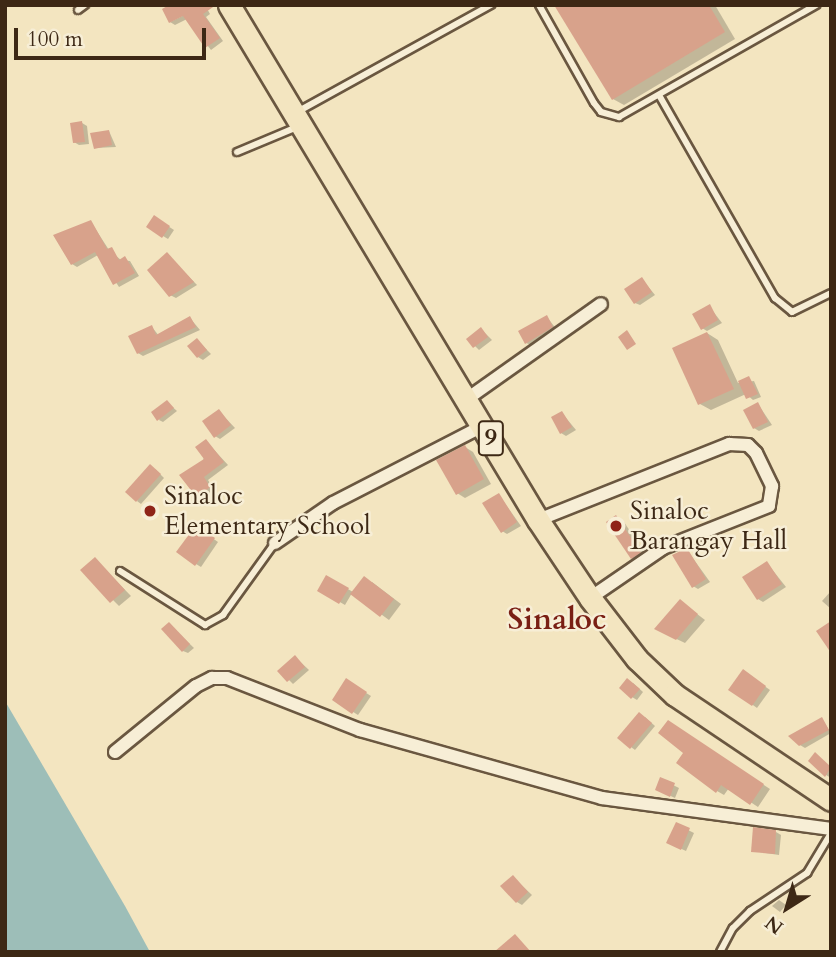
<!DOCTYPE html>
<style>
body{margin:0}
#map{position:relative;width:836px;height:957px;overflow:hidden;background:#f3e5c0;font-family:Cardo,serif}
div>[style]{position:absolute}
.water>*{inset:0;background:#9dbeb8}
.shadow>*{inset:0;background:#0003}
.building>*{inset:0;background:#d8a28b}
.roads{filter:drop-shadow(2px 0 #6a5740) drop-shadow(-2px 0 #6a5740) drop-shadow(0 2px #6a5740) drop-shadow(0 -2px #6a5740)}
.service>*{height:6px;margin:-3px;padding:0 3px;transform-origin:3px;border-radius:3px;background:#f7eed6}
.minor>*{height:12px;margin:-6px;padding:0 6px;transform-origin:6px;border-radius:6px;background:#f7eed6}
.trunk>*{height:21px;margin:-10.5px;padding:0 10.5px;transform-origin:10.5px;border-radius:10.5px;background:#f3e5c0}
.dots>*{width:19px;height:19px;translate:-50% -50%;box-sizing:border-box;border:4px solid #f7eed6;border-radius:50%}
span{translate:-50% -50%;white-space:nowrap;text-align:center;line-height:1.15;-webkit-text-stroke:5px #f7eed6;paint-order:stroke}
.shield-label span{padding:2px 5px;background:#f7eed6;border:2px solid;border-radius:5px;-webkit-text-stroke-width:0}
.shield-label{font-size:24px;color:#3d2815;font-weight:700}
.poi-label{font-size:26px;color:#3d2815}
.left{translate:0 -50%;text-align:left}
.quarter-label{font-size:30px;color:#7a1f14;font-weight:700}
.frame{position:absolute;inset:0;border:7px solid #3d2815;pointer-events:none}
.north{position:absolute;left:752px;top:873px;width:70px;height:70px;-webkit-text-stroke:5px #f7eed6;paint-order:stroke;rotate:217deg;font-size:19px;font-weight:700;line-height:28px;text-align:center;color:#3d2815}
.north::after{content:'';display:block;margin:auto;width:24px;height:32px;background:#3d2815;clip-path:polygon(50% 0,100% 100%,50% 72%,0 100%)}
.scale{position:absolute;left:14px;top:28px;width:192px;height:32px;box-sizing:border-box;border:4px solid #3d2815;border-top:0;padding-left:9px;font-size:21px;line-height:24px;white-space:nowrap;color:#3d2815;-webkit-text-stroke:5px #f7eed6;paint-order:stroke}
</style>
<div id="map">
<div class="water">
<div style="clip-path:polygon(5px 701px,125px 906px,150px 952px,5px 952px)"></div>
</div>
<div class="shadow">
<div style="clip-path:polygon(205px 5px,210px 14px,206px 17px,223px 41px,211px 50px,187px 19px,175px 25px,170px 22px)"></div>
<div style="clip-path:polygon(556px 5px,715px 5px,735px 39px,624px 105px,613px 99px)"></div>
<div style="clip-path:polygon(82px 123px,87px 126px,89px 144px,79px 145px,74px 142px)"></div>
<div style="clip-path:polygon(109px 131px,116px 147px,95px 148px)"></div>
<div style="clip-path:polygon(154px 217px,174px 230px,168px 239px,148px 227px)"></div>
<div style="clip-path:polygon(91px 222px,109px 250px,121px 260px,130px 261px,139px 276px,119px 287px,98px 255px,77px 267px,72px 264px)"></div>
<div style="clip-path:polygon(167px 254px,197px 285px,176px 298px,170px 295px)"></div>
<div style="clip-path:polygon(642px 279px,655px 295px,640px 305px,635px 303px)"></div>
<div style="clip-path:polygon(709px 306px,722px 323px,707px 331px,702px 328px)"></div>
<div style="clip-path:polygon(547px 317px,557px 330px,531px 345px,526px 343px)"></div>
<div style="clip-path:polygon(190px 318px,200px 330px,143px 356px,138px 353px,152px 327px,159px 336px)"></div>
<div style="clip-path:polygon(481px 329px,492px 340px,479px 350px,468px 339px)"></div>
<div style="clip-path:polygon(707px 333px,718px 340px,738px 383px,754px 381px,761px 397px,753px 400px,746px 394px,711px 410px,700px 404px)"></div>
<div style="clip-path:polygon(197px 340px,211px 354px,203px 360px,198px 357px)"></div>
<div style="clip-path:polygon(167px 402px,177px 411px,163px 422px,159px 420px)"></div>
<div style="clip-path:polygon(758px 404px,772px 425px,759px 431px,754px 428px)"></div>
<div style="clip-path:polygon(219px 411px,235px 428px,220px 439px,215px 436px)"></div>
<div style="clip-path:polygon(562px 413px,576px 430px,566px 436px,561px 433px)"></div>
<div style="clip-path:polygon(206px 441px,228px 465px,208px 480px,214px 490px,203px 500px,198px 497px)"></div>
<div style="clip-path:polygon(465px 447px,473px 452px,491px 484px,465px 498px,457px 493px)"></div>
<div style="clip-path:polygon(155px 469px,164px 478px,141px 504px,137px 501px)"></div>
<div style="clip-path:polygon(499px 495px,521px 526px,507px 534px,502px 531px)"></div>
<div style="clip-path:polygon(616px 517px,624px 522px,647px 557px,640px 562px,632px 558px)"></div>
<div style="clip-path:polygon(201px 530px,218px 542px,201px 567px,196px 564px)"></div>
<div style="clip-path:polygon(687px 550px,710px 582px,698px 589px,693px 586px)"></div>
<div style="clip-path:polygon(95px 559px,131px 596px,119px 606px,83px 570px)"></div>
<div style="clip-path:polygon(767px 563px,786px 587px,763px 602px,758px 599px)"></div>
<div style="clip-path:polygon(327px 577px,353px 592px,372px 582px,401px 604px,389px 620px,352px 593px,345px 605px,319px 590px)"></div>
<div style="clip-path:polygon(831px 591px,831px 609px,822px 601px)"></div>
<div style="clip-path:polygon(680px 601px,705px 620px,685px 643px,664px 633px)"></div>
<div style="clip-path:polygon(169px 624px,194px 648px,188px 653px,183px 651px)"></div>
<div style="clip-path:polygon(295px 657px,309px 670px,293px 684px,280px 671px)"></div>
<div style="clip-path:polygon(748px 674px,770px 690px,757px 708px,731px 689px)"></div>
<div style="clip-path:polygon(347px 681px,371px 696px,358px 715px,334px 700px)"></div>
<div style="clip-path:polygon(633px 683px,643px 692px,637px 700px,632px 697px)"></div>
<div style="clip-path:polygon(645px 717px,655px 726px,635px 750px,631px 747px)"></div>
<div style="clip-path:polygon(822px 719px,831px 733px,805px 748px,800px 745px)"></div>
<div style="clip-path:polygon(675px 726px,770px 789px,758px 807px,729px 788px,724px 795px,717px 791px,685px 752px)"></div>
<div style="clip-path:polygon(810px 760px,831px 767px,831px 778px,826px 775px)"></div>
<div style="clip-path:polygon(661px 779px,679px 788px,675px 798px,662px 792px)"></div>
<div style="clip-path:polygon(676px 824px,694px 833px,686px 851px,673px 845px)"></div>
<div style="clip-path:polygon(776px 832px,781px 835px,779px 855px,753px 851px)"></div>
<div style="clip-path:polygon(513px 877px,532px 895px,522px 905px,517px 902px)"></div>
<div style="clip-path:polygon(779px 900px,786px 905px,780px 912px,772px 906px)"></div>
</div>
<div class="building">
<div style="clip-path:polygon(169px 5px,216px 5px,203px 14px,220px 38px,205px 48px,183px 16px,169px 23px,162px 9px)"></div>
<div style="clip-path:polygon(554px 5px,709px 5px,725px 32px,612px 100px)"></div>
<div style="clip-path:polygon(82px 121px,85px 142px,73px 143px,70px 123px)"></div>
<div style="clip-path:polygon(109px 130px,112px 145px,94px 149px,90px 133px)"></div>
<div style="clip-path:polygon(154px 215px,170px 226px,162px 238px,146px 227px)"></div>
<div style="clip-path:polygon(91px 220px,107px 249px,112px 247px,119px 260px,125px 256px,135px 273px,113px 285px,95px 252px,71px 265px,53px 235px)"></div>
<div style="clip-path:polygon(167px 252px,194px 282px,169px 297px,147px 270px)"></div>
<div style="clip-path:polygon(642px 277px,652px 292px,634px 304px,624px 289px)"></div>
<div style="clip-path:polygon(710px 304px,718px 320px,701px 330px,692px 314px)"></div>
<div style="clip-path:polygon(547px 315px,553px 327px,525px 344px,518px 331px)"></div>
<div style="clip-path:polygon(190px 316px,196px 327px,137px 354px,128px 336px,152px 325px,156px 335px)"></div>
<div style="clip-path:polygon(481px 327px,488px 337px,473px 348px,466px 339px)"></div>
<div style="clip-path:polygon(627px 330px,636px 344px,627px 350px,618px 337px)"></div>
<div style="clip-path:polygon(707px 332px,734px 389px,698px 405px,672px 348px)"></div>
<div style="clip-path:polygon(197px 338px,207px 350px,197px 358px,187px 346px)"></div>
<div style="clip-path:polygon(749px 376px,758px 394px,746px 399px,738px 381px)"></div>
<div style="clip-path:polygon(167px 400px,174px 408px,157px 421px,151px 412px)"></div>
<div style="clip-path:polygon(758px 402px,768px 422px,753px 429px,743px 410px)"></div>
<div style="clip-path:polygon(219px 409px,231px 425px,214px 438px,202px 421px)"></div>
<div style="clip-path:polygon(562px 411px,572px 427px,560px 434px,551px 417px)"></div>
<div style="clip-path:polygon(206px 439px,224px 462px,204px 477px,210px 487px,197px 498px,179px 475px,204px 459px,195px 447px)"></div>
<div style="clip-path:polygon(465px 445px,484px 479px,456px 495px,436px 460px)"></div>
<div style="clip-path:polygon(150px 464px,161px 474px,136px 502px,125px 492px)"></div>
<div style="clip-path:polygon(499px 493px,517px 522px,501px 533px,482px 503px)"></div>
<div style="clip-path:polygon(616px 515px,641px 553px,631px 559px,606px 522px)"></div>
<div style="clip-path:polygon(196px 525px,215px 538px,195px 566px,176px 552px)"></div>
<div style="clip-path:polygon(687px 548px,706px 579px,692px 588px,672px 555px)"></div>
<div style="clip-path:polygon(95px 557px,125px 590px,110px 603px,80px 570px)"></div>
<div style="clip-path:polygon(767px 561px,782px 584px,757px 600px,742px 577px)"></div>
<div style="clip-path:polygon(326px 575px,349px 588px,339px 604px,317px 591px)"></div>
<div style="clip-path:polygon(364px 576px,394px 599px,380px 617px,350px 594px)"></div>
<div style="clip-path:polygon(680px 599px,698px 614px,676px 640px,654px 629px)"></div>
<div style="clip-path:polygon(831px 621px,831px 653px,816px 631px)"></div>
<div style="clip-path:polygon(169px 622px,190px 644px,182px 652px,161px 629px)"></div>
<div style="clip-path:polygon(295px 655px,305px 667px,287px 682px,277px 671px)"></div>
<div style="clip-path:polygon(743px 669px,766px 686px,752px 706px,728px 690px)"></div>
<div style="clip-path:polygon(346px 678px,367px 692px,352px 714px,332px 700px)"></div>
<div style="clip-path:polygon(627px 678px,640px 689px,631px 699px,619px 688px)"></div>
<div style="clip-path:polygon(639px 712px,652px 723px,630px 749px,617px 738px)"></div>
<div style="clip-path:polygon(822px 717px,829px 730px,799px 746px,788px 736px)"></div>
<div style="clip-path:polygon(668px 720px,764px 784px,750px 805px,721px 785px,716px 793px,676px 763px,683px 753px,658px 733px)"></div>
<div style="clip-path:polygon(815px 752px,831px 767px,825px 777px,808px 761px)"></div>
<div style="clip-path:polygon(660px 777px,675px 783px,670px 797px,655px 790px)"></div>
<div style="clip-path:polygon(676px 822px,690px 828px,681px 850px,666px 843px)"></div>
<div style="clip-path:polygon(753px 827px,776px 830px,775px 854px,751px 852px)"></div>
<div style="clip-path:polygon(513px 875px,528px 892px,516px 903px,500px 886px)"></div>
<div style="clip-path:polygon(515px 934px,531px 952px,494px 952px)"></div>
</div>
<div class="roads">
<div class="service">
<div style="left:539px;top:5px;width:112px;rotate:60.7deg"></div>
<div style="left:594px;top:103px;width:11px;rotate:52deg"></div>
<div style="left:601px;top:112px;width:19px;rotate:16deg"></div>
<div style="left:619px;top:117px;width:227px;rotate:-29.6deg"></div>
<div style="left:78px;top:10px;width:9px;rotate:-36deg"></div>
<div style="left:659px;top:95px;width:234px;rotate:60.3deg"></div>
<div style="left:775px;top:298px;width:22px;rotate:39deg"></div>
<div style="left:792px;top:312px;width:43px;rotate:-26deg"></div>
<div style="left:297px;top:112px;width:222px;rotate:-28.9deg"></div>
<div style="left:237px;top:152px;width:65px;rotate:-22.6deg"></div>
<div style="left:120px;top:571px;width:101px;rotate:32.4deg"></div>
<div style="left:205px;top:625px;width:21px;rotate:-29deg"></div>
<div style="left:223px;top:615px;width:89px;rotate:-54.2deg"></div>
<div style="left:720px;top:952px;width:27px;rotate:-62deg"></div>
<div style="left:733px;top:928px;width:24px;rotate:-45deg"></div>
<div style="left:750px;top:911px;width:69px;rotate:-33.7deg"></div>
<div style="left:807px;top:873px;width:47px;rotate:-59deg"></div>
</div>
<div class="minor">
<div style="left:467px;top:399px;width:164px;rotate:-35.3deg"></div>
<div style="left:538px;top:520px;width:206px;rotate:-21.7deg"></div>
<div style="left:729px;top:444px;width:19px;rotate:3deg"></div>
<div style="left:748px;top:445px;width:11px;rotate:45deg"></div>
<div style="left:756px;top:453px;width:37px;rotate:64deg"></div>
<div style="left:772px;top:486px;width:20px;rotate:99deg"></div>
<div style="left:769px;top:506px;width:114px;rotate:158.4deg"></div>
<div style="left:663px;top:548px;width:88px;rotate:145.6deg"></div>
<div style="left:275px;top:543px;width:70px;rotate:-34.6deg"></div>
<div style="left:333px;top:503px;width:169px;rotate:-27.2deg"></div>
<div style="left:115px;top:752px;width:104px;rotate:-39.2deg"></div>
<div style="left:196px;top:686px;width:18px;rotate:-27deg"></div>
<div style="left:212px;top:678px;width:15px"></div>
<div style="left:227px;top:678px;width:143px;rotate:21.4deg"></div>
<div style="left:360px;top:730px;width:251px;rotate:15.7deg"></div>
<div style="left:602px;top:798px;width:231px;rotate:7.7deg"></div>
</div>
<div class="trunk">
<div style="left:229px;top:5px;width:601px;rotate:59.04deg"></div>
<div style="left:538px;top:520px;width:94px;rotate:56.3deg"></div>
<div style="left:590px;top:598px;width:77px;rotate:52.4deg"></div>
<div style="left:637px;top:659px;width:52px;rotate:43.5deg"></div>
<div style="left:675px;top:695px;width:188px;rotate:33.9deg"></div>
</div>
</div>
<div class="dots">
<div style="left:150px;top:511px;background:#8f2418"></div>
<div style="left:616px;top:526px;background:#8f2418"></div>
</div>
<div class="shield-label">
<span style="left:491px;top:438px">9</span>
</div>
<div class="poi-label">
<span class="left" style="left:164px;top:511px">Sinaloc<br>Elementary School</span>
<span class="left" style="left:630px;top:526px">Sinaloc<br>Barangay Hall</span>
</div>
<div class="quarter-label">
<span style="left:557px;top:620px">Sinaloc</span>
</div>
<div class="frame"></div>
<div class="north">N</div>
<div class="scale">100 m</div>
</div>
